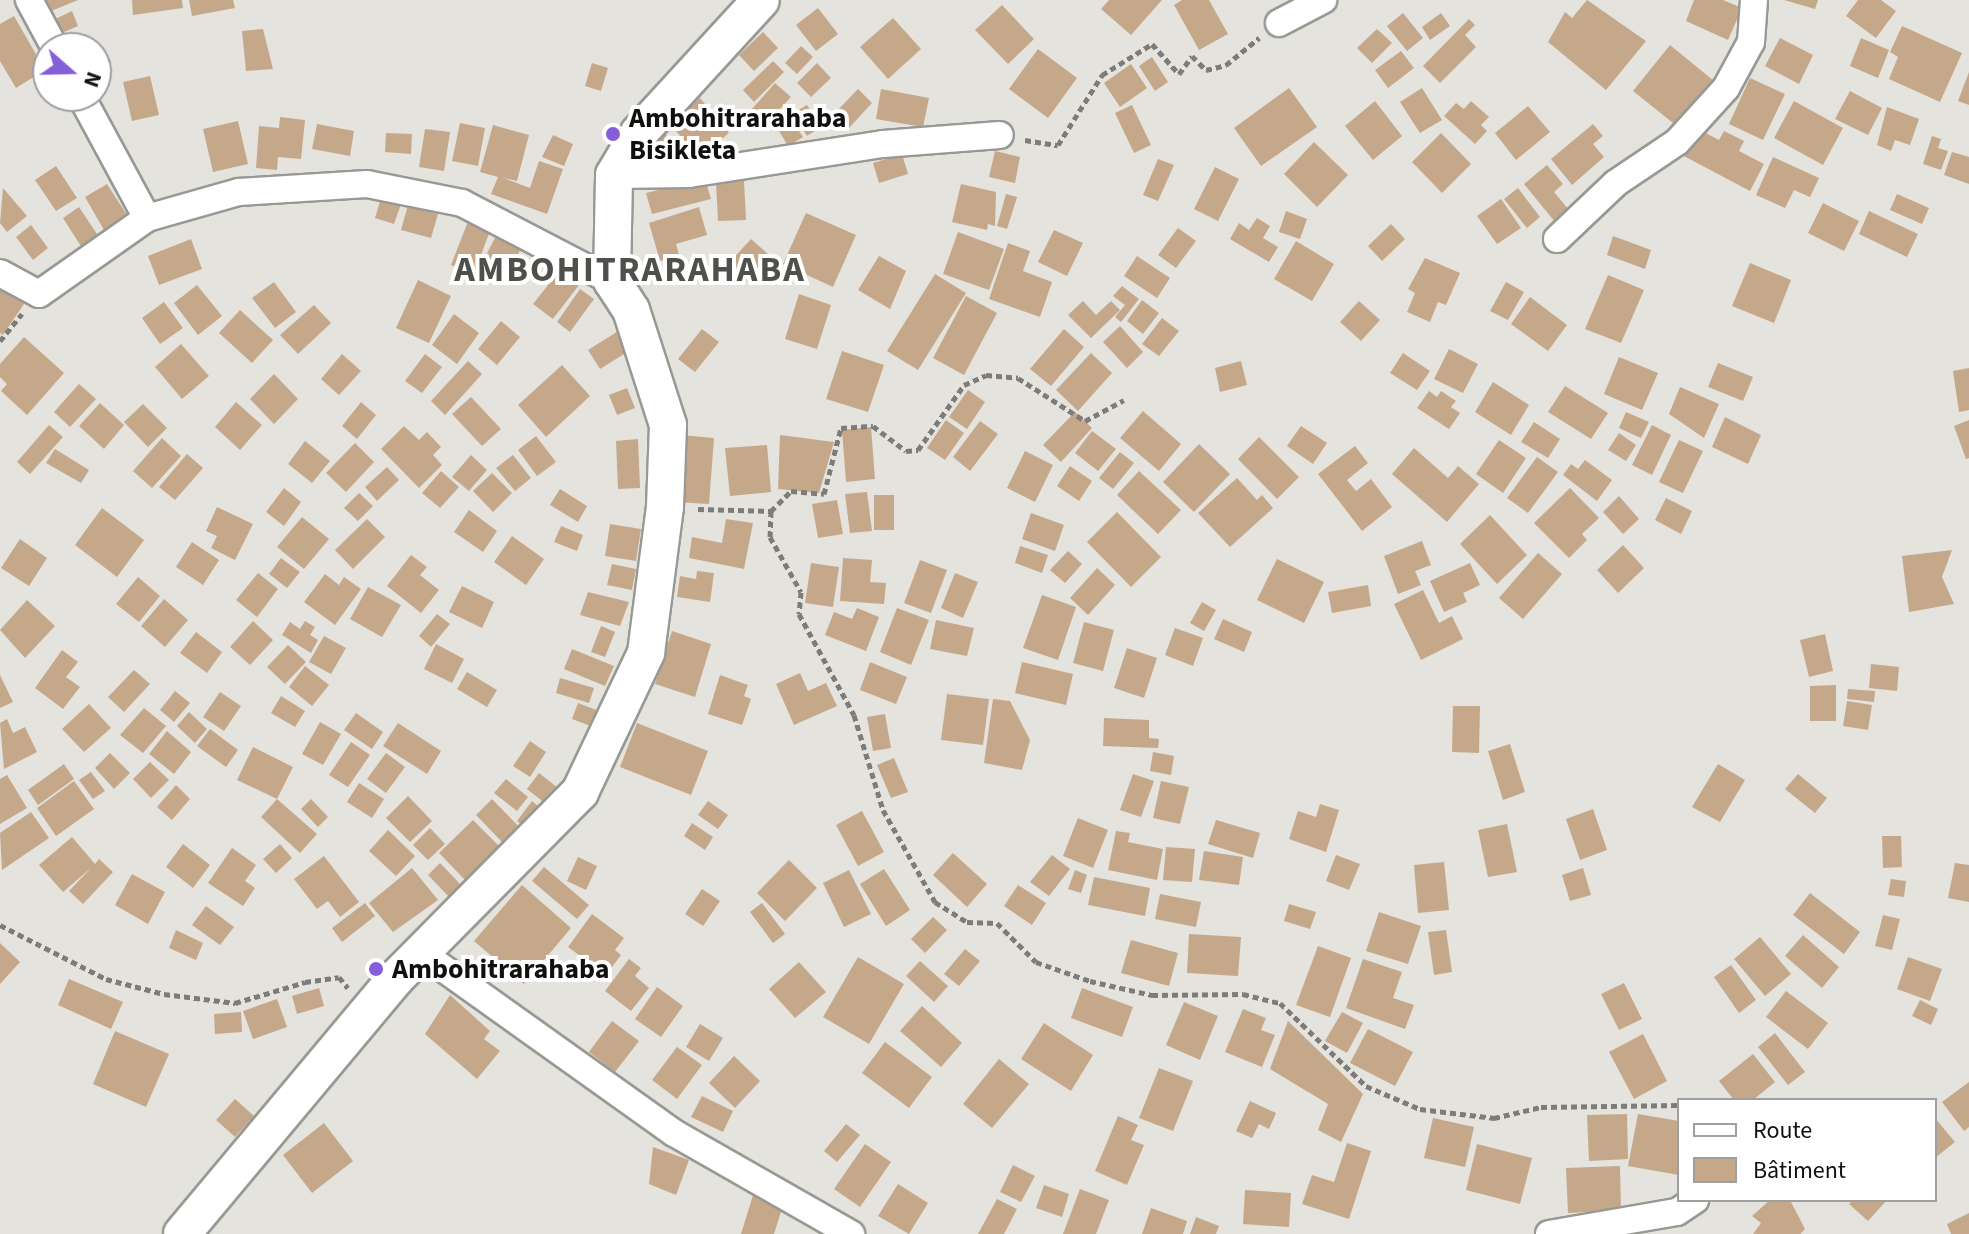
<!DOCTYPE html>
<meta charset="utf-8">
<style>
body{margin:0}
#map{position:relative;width:1969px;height:1234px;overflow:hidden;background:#e4e3de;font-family:"Source Sans 3",sans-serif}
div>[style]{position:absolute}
.building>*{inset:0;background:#c5a88a}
.path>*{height:5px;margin-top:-2.5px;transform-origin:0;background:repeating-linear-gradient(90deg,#7d7c79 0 6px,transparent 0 10px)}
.roads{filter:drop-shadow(2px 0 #999994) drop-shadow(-2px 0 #999994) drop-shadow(0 2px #999994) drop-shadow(0 -2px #999994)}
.street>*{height:26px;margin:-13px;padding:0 13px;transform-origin:13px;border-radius:13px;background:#fff}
.secondary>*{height:36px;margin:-18px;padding:0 18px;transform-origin:18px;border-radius:18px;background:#fff}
.dots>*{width:22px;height:22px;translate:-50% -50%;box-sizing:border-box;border:4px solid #fff;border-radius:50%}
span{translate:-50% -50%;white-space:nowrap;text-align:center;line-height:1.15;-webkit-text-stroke:8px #fff;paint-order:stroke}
.poi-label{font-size:28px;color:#10100e;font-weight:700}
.left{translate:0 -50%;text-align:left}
.district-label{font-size:36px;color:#4f4f4b;font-weight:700;letter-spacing:2px}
.legend{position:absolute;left:1677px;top:1098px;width:260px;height:104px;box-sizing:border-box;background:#fff;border:2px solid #9f9f9f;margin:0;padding:10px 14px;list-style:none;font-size:24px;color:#10100e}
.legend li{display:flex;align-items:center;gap:16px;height:40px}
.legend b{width:40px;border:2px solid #9f9f9f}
.north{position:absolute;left:32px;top:32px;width:80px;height:80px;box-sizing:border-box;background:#fff;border:2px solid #9f9f9f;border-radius:50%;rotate:110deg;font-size:22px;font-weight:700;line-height:32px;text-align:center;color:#10100e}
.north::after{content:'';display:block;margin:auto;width:28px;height:36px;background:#835fda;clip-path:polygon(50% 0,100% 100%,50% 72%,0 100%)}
</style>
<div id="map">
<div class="building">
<div style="clip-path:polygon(38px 0,78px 0,44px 14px)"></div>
<div style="clip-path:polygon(132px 0,182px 0,183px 8px,133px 15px)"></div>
<div style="clip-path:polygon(189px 0,233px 0,235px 8px,192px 16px)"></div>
<div style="clip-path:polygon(1109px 0,1162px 0,1131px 35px,1101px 9px)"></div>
<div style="clip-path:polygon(1182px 0,1209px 0,1228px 34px,1199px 50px,1174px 5px)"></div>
<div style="clip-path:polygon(1587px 0,1646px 41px,1606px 90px,1548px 42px,1565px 12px,1572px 18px)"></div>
<div style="clip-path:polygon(1694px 0,1723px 0,1742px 8px,1728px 40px,1686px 21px)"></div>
<div style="clip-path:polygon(1784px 0,1818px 0,1815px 9px)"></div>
<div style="clip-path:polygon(1858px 0,1881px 0,1896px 11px,1876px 38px,1846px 16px)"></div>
<div style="clip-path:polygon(1002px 5px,1034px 39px,1008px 64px,975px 30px)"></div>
<div style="clip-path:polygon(818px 8px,838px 34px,816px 51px,796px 25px)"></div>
<div style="clip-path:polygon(72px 11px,78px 26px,55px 36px,49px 22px)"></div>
<div style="clip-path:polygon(1403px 13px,1423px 38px,1407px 51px,1387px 26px)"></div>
<div style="clip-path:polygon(1441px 13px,1450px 26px,1430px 40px,1422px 27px)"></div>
<div style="clip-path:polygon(14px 16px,45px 70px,16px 88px,0 61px,0 24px)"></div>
<div style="clip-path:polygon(893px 18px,921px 49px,888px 79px,860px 47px)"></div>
<div style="clip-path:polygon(1469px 19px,1475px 25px,1465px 35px,1476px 47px,1440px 83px,1423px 66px)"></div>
<div style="clip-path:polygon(1902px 26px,1962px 53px,1940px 102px,1889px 79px,1898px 57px,1890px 52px)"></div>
<div style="clip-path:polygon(263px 29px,273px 69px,246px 71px,242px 31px)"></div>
<div style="clip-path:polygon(1377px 29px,1392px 43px,1372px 63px,1357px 48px)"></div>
<div style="clip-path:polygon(763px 32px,778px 48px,754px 71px,739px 55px)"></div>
<div style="clip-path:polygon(1780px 38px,1813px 55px,1799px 84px,1765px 66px)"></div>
<div style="clip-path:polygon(1861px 38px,1889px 50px,1878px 78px,1850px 66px)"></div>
<div style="clip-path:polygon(1670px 45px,1714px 81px,1678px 127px,1633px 91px)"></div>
<div style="clip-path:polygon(801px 46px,813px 57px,797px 74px,785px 63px)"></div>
<div style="clip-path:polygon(1038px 49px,1077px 78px,1048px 118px,1009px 89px)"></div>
<div style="clip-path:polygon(1401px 51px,1414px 68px,1388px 88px,1375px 70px)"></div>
<div style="clip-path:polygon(1152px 57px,1168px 82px,1155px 91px,1139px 66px)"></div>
<div style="clip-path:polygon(773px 61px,784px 72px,754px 102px,743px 90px)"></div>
<div style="clip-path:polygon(592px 63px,608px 68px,601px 91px,585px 86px)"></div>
<div style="clip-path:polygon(817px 63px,831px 78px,811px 97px,797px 83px)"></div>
<div style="clip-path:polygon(1131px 64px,1147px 88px,1120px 107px,1104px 83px)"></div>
<div style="clip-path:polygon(1969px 72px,1969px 105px,1958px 101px)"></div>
<div style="clip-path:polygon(150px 76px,159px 115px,132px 121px,123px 82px)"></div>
<div style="clip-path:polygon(1750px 78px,1785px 94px,1763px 140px,1729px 124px)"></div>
<div style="clip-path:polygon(775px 83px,791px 97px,766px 124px,751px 110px)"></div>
<div style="clip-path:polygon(1289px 88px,1317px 127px,1261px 166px,1234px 128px)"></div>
<div style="clip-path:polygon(1422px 88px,1442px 120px,1420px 133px,1400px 102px)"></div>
<div style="clip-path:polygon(858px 89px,872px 103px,849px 128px,834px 114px)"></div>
<div style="clip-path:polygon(881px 89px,929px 98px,923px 127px,876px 119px)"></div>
<div style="clip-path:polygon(1850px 91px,1882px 108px,1868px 135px,1835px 119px)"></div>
<div style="clip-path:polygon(700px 98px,729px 133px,699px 158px,670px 124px)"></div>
<div style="clip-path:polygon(1375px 101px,1402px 136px,1373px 160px,1345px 126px)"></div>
<div style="clip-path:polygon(1471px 101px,1489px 117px,1481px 125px,1487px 131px,1475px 144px,1444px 116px,1456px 103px,1464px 109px)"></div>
<div style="clip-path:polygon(1794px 101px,1843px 128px,1823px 165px,1774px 138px)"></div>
<div style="clip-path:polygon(807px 105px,821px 127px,807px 136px,793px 113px)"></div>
<div style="clip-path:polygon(1132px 105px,1151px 145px,1134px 153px,1115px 113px)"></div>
<div style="clip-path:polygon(1528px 106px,1550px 132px,1516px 160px,1495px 133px)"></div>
<div style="clip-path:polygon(1887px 107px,1919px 119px,1910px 145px,1895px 140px,1891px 151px,1877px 145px)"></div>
<div style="clip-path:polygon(280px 117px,305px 120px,301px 159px,278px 157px,277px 170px,256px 168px,259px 126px,279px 128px)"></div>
<div style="clip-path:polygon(790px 117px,803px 137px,788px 146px,776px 126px)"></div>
<div style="clip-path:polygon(238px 121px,248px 164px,213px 172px,203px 129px)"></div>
<div style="clip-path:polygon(460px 123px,485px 128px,478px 166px,452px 161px)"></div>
<div style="clip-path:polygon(317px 124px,354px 131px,350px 156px,312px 149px)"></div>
<div style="clip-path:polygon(1593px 124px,1603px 136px,1593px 144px,1604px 157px,1572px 185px,1551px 159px)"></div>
<div style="clip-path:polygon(493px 125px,529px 135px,517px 181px,503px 178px,530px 188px,539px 161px,563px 169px,547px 214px,491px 194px,498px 177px,480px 172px)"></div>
<div style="clip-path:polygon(1694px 127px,1719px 140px,1724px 131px,1744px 141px,1739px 151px,1764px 164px,1750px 191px,1680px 154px)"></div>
<div style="clip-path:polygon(425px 129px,450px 132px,444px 171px,419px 167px)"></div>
<div style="clip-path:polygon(664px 131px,675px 150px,646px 167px,633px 144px)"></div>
<div style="clip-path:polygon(386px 133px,412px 134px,411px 154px,385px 152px)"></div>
<div style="clip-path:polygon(1441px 133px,1471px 164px,1442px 193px,1412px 162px)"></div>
<div style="clip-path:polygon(553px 135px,573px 144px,564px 166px,542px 157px)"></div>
<div style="clip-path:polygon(1932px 136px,1941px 139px,1938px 148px,1948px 151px,1941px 170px,1923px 164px)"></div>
<div style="clip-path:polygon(1314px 142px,1348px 175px,1317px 207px,1284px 174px)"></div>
<div style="clip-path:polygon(995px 151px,1020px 157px,1015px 183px,989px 177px)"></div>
<div style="clip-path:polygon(1952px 152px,1969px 157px,1969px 184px,1944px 175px)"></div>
<div style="clip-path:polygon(902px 154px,908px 174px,879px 183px,873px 163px)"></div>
<div style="clip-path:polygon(1773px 157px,1819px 178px,1810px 197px,1794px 190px,1785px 208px,1756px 195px)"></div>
<div style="clip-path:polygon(1158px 159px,1174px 165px,1158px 201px,1143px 195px)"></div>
<div style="clip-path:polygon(1547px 165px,1563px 184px,1554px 192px,1569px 210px,1555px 222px,1524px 184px)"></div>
<div style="clip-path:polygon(56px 166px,77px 198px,56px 211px,35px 180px)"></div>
<div style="clip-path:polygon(1215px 167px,1239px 179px,1218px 221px,1194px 209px)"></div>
<div style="clip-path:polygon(705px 179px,711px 199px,652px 214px,646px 193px)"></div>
<div style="clip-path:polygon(744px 181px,746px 220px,718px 221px,716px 182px)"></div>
<div style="clip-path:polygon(107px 184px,127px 215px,104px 230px,85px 197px)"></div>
<div style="clip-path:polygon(961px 184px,996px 192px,995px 226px,988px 224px,987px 230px,952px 222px)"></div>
<div style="clip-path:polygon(3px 188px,27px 216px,7px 232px,0 223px)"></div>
<div style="clip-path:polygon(1518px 188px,1540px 217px,1527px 228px,1504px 199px)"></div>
<div style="clip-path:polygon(1006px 194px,1017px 197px,1007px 229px,997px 226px)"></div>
<div style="clip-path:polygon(1897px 194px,1929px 208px,1922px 224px,1890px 210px)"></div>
<div style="clip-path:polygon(381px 198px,401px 204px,394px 224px,375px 218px)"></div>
<div style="clip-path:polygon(1501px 199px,1521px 228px,1497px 244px,1477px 216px)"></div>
<div style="clip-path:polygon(1823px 203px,1859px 221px,1844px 251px,1808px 233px)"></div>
<div style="clip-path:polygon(408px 205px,438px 214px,431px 238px,401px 230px)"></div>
<div style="clip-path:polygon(79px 207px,99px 237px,82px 248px,63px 218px)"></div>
<div style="clip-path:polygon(699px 207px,707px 235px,676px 244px,679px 255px,660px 261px,649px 223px)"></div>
<div style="clip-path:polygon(1286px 211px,1307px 219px,1300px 239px,1279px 232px)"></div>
<div style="clip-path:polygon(1869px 211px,1918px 234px,1907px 257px,1859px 234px)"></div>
<div style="clip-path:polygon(806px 213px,856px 235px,833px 287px,783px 264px)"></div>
<div style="clip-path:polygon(1257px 218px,1270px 226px,1263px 238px,1278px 247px,1269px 262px,1230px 239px,1239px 223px,1249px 230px)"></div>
<div style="clip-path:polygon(469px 219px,491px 228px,474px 274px,451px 265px)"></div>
<div style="clip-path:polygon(1391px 224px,1405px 239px,1382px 261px,1368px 246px)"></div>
<div style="clip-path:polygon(31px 225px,48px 248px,33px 260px,16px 237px)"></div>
<div style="clip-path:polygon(1178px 228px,1196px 241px,1176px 268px,1158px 255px)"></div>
<div style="clip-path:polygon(499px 230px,524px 242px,508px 275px,482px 263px)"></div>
<div style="clip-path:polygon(1054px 230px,1083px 243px,1067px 276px,1038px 262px)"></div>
<div style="clip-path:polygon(958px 232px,1004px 249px,989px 290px,943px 274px)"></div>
<div style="clip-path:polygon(1613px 236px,1651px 250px,1645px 269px,1607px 255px)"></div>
<div style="clip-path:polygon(191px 239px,202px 269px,159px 285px,148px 256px)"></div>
<div style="clip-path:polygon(751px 239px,769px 255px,745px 283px,726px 266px)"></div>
<div style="clip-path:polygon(1296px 241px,1334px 264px,1312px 301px,1274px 279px)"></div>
<div style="clip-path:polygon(1008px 243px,1030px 251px,1023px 271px,1052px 282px,1040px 317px,989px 299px)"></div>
<div style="clip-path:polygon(879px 256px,906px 271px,890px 309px,858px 290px)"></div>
<div style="clip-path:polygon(1137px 256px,1170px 278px,1157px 298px,1124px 276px)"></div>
<div style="clip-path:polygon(1425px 258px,1460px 273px,1446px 305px,1438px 302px,1430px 322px,1407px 312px,1415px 293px,1408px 289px)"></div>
<div style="clip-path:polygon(1750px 263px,1791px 280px,1774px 323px,1732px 306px)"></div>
<div style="clip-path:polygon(563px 266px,582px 281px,553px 319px,533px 304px)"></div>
<div style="clip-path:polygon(935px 274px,966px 293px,918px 370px,887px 351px)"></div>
<div style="clip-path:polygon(1608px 275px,1644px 290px,1621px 343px,1585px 329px)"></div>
<div style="clip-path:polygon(0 279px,28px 298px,3px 335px,0 333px)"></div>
<div style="clip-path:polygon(418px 280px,451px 296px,429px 343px,396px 328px)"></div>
<div style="clip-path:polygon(274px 282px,296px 312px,275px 328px,252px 298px)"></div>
<div style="clip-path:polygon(1506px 282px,1524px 292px,1508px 320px,1490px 311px)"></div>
<div style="clip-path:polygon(197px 285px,222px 316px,198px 335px,174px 303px)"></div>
<div style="clip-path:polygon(1122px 286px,1139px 299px,1121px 322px,1115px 317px,1125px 305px,1113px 296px)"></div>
<div style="clip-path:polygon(580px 289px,594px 299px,570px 332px,557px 322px)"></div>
<div style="clip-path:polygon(799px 294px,831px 305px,817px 349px,785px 339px)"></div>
<div style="clip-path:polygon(966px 296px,997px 313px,964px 375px,933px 358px)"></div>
<div style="clip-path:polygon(1530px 297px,1567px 325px,1548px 351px,1511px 324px)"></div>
<div style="clip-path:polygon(1142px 300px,1159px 313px,1143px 334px,1127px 321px)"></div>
<div style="clip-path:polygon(1083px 301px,1096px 315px,1111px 301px,1120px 310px,1091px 338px,1068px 315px)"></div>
<div style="clip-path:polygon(1359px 301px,1380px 320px,1361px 341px,1340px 322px)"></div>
<div style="clip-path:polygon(164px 302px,183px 328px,160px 344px,142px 318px)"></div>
<div style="clip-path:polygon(314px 305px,331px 323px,298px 354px,280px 335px)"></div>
<div style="clip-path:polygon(240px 310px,273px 340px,252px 363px,219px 333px)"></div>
<div style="clip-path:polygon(454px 314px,479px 333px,457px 364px,432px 345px)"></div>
<div style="clip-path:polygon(1162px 318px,1179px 331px,1159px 356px,1142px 344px)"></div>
<div style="clip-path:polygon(501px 321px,520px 337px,497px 365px,478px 349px)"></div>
<div style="clip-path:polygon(1120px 326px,1143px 352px,1127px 368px,1103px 342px)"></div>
<div style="clip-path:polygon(702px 329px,719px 342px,695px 372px,678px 359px)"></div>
<div style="clip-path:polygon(1064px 329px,1084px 347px,1051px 386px,1030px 369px)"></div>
<div style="clip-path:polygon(620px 330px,632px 349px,600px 369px,588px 350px)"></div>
<div style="clip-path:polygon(24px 337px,64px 373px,27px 415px,1px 391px,7px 384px,0 377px,0 364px)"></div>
<div style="clip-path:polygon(181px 344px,209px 376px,182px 399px,155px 367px)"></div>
<div style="clip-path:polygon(1449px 349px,1478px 364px,1463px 393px,1434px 379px)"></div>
<div style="clip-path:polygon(842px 351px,884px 365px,868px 412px,826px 399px)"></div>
<div style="clip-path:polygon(1091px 353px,1112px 373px,1078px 411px,1056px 390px)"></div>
<div style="clip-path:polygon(1403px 353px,1430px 371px,1417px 390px,1390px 373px)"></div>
<div style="clip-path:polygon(342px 354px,361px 371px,339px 395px,321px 379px)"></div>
<div style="clip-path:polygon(425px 354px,442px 367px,422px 393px,405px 381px)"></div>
<div style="clip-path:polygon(1619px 357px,1658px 373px,1642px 410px,1604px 394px)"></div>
<div style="clip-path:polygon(468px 361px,482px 374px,445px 415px,431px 401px)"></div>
<div style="clip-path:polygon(1241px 361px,1247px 385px,1220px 392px,1215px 368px)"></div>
<div style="clip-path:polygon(1718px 363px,1753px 377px,1743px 401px,1708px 387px)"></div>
<div style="clip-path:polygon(562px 365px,590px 396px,546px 437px,518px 405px)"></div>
<div style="clip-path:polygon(1969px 368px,1969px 410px,1959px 412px,1953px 371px)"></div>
<div style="clip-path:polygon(274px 374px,298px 399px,274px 424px,250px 399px)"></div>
<div style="clip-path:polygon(1493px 382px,1529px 405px,1511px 435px,1475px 412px)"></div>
<div style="clip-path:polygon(79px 384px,96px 399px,70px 427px,54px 412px)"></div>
<div style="clip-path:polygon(1565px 386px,1608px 413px,1591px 439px,1548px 412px)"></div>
<div style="clip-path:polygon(1680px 387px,1719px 404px,1704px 438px,1669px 414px)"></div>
<div style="clip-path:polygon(627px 388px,635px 408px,617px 415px,609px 395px)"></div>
<div style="clip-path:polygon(968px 390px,985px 402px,967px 429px,949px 417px)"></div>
<div style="clip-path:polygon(1429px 391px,1437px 397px,1441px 391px,1456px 401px,1451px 407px,1460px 413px,1449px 429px,1417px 408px)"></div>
<div style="clip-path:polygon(471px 397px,501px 429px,482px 446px,452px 414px)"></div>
<div style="clip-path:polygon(236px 402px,262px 425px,240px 450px,215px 427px)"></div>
<div style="clip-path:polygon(361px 402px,376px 415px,357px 439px,342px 426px)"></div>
<div style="clip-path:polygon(100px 403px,124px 425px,104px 449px,79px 426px)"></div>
<div style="clip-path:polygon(143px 404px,167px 428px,148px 447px,124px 422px)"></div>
<div style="clip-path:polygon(1143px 411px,1181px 444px,1159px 471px,1120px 438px)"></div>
<div style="clip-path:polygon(1075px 412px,1092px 428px,1061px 462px,1043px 445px)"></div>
<div style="clip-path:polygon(1626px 412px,1649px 422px,1641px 438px,1619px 428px)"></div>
<div style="clip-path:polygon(1725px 417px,1761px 435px,1748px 464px,1712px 447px)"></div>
<div style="clip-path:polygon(946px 420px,964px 433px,945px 460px,927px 448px)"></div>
<div style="clip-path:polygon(1969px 420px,1969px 458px,1966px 459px,1954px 426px)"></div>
<div style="clip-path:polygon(980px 421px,998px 434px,970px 471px,953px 457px)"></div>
<div style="clip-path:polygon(1534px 422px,1560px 439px,1548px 458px,1521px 442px)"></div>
<div style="clip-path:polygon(49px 425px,63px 437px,30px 474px,17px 462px)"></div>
<div style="clip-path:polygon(1652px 425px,1671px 435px,1652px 475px,1632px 465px)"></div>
<div style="clip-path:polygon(404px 426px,419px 440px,427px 432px,441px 447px,433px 455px,442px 465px,419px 488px,381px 449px)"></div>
<div style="clip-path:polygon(1301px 426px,1327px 443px,1313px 464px,1287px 446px)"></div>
<div style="clip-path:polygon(871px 427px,875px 479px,846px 482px,842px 430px)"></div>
<div style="clip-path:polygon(1092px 431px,1116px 449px,1098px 471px,1075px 453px)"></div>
<div style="clip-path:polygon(1619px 433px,1636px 445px,1626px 461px,1608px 450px)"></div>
<div style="clip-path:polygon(681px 435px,714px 438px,709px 504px,676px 502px)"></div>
<div style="clip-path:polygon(780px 435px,834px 442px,819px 493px,778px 489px)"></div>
<div style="clip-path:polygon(536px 436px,556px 462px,537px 476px,518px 450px)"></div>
<div style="clip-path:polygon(1259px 437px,1299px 477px,1277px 499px,1238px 459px)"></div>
<div style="clip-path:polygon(162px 438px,181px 456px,152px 488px,133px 471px)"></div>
<div style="clip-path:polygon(638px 439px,640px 488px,618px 489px,616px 441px)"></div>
<div style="clip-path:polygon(1499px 440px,1526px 458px,1503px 493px,1476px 474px)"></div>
<div style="clip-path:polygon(1679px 440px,1703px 451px,1683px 493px,1659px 482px)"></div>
<div style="clip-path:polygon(305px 441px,330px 461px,312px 483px,288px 464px)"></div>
<div style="clip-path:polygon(355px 443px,374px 462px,346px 492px,326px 473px)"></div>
<div style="clip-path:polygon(1199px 444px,1230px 474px,1194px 512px,1163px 482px)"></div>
<div style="clip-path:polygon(767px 445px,771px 492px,730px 496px,725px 448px)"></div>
<div style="clip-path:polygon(1355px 446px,1368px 463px,1347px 480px,1356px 491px,1371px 479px,1392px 507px,1362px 531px,1318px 474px)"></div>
<div style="clip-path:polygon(1414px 448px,1448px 478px,1458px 466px,1479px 484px,1447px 522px,1392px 474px)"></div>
<div style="clip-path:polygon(55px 449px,89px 470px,81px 483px,46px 463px)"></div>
<div style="clip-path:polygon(1025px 451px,1053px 465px,1035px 502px,1007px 488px)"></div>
<div style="clip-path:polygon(1120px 452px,1134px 463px,1113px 489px,1099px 478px)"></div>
<div style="clip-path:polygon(187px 454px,203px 468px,175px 500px,159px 487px)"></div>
<div style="clip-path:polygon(471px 455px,487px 470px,469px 491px,452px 477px)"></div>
<div style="clip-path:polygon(513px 455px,531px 478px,515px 491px,496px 468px)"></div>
<div style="clip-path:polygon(1537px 457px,1558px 472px,1528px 513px,1507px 498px)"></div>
<div style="clip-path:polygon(1585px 460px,1612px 480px,1597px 501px,1563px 475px,1571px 464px,1578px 469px)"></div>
<div style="clip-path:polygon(1070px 466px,1092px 481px,1079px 501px,1057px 486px)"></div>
<div style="clip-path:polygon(387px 467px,399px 480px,377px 501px,365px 487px)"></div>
<div style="clip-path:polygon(441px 471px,459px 487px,440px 508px,422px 493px)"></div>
<div style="clip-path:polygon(1139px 471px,1181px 510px,1158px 534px,1117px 495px)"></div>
<div style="clip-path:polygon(492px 473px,512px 493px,493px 512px,473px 491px)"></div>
<div style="clip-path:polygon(1237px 478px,1257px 500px,1262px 495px,1273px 508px,1230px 547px,1198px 513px)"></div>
<div style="clip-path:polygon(284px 488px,301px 502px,284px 526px,266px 512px)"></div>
<div style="clip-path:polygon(1570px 488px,1599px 518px,1582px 534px,1587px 540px,1569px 558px,1534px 523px)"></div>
<div style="clip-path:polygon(560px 489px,587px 506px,578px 522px,550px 505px)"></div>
<div style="clip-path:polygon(867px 492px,872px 531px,850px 533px,845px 494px)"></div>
<div style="clip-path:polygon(359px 493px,373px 506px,358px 521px,344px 508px)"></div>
<div style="clip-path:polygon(874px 495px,894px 495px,894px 530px,874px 530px)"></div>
<div style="clip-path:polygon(1619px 496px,1639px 519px,1623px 534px,1603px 512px)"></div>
<div style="clip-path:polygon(1666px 498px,1692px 511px,1681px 534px,1655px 520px)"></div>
<div style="clip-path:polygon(837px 500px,843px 534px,818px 538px,812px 504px)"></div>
<div style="clip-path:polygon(217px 507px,253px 524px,235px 560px,211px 548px,217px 536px,206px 531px)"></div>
<div style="clip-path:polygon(102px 508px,144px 540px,117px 577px,75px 545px)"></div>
<div style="clip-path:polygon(469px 510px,497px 531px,483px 552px,454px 532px)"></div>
<div style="clip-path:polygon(1117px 512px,1161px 557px,1131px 587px,1087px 542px)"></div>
<div style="clip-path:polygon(1031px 513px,1064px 525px,1055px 551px,1022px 539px)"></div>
<div style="clip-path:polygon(1490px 515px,1527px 555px,1497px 584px,1460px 544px)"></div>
<div style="clip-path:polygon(302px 517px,329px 539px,304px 569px,277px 547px)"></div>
<div style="clip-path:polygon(367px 519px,385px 537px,353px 569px,335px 550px)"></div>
<div style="clip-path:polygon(726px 519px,753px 523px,744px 569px,689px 558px,692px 537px,722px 543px)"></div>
<div style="clip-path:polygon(610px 524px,641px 529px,636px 561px,605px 556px)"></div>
<div style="clip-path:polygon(561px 526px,583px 535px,577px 551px,554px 542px)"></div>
<div style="clip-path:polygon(512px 536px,544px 559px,526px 585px,494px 562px)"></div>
<div style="clip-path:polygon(20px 539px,47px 558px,29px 586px,1px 568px)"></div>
<div style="clip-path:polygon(1422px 541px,1431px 565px,1415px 571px,1421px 585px,1398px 594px,1384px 556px)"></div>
<div style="clip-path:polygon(192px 542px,219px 560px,203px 585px,176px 567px)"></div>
<div style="clip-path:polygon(1623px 545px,1644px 568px,1618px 593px,1597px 570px)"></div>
<div style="clip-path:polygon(1020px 546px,1048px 555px,1042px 573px,1015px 563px)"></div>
<div style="clip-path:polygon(1952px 550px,1942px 577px,1954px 604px,1909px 612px,1902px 556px)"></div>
<div style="clip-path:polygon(1068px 551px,1082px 564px,1065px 583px,1050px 570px)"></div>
<div style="clip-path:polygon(1538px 553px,1562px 574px,1523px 619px,1499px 598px)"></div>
<div style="clip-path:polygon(411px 555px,427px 567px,420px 575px,439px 590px,421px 613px,387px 586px)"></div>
<div style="clip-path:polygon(281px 558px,300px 572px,287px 588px,269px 574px)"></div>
<div style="clip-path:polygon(843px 558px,872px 560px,870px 582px,886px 583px,884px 604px,840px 601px)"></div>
<div style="clip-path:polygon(1277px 559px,1324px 582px,1304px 623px,1257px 600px)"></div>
<div style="clip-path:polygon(920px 560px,947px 570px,931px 613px,904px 603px)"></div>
<div style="clip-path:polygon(811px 563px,839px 567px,833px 607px,805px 603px)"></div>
<div style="clip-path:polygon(1470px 563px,1480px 585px,1463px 593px,1467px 602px,1444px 612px,1430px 581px)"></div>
<div style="clip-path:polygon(612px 564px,636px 569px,632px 590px,607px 585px)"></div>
<div style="clip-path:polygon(1097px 568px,1115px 585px,1088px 615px,1070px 598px)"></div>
<div style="clip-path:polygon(697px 571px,714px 573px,710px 602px,677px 597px,680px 576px,696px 579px)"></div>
<div style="clip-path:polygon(258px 573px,278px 589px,257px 617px,236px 600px)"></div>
<div style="clip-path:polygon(955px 573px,978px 582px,963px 618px,941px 608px)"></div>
<div style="clip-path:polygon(325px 574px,339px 585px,344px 577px,361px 589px,335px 625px,304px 602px)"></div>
<div style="clip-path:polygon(138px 577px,160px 596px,139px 622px,116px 604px)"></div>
<div style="clip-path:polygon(1368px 585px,1371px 606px,1332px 613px,1328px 592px)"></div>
<div style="clip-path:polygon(462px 586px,494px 602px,482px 628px,449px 612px)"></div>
<div style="clip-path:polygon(368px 587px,401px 605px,382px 637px,350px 619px)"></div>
<div style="clip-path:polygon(1423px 590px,1439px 623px,1452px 616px,1463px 639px,1421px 660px,1394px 604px)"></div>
<div style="clip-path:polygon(588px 592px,629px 602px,620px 626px,580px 615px)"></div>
<div style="clip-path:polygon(1042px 595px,1076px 607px,1058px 660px,1023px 648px)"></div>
<div style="clip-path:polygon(164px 599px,188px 620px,165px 647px,141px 626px)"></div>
<div style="clip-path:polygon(27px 600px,55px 626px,25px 658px,0 630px)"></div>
<div style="clip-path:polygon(1202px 602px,1216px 610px,1204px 631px,1190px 623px)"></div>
<div style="clip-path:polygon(857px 608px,879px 617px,866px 651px,825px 635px,834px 612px,852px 619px)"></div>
<div style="clip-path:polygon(897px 608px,929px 620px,911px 665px,880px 652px)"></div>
<div style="clip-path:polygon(437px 614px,450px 624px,431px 647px,419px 636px)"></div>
<div style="clip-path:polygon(1223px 619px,1252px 632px,1244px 652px,1214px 639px)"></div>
<div style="clip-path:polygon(936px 620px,974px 628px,967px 656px,930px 649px)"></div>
<div style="clip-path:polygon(253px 621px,273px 640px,250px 665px,230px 647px)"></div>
<div style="clip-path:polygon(305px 621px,315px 627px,310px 635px,318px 640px,311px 653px,282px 635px,290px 622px,300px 629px)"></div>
<div style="clip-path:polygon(1084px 622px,1114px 630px,1103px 671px,1073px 663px)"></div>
<div style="clip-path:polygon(601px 626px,615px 632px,605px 657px,591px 652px)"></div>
<div style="clip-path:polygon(1175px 628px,1203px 638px,1193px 666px,1165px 655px)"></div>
<div style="clip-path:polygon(672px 631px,711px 644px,695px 697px,655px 684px)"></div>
<div style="clip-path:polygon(196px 632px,222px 652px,207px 673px,180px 653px)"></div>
<div style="clip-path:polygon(1825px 634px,1833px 671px,1809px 677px,1800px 640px)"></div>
<div style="clip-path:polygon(324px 636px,346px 648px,331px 674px,309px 662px)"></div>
<div style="clip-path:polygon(436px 644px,464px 659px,452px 683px,424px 669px)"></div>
<div style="clip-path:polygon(288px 645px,306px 662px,285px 684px,267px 667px)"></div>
<div style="clip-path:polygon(1127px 648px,1157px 658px,1144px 698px,1114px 688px)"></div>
<div style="clip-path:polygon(572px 649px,614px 666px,605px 686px,564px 669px)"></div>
<div style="clip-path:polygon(62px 650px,78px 662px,66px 677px,80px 687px,63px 709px,35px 688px)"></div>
<div style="clip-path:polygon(870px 662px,907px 677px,896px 704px,860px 690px)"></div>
<div style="clip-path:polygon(1022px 662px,1073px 674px,1066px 705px,1015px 693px)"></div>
<div style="clip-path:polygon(1871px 664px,1899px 667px,1897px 691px,1869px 688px)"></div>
<div style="clip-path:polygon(305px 666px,329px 685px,312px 706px,289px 687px)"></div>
<div style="clip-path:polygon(134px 670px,150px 684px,124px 712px,108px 697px)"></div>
<div style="clip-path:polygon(467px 672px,497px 690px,487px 707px,457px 689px)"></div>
<div style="clip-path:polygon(800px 673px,808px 691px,826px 683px,837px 706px,794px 725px,776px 684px)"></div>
<div style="clip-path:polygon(0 675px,13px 702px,0 708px)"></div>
<div style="clip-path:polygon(720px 675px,748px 685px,744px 696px,751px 699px,742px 725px,708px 714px)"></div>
<div style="clip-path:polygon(560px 678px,594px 688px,589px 703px,556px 693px)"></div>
<div style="clip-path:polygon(1836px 685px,1836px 721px,1810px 721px,1810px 686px)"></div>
<div style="clip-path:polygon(1848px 689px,1875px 691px,1874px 702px,1847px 699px)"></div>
<div style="clip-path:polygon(175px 691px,190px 703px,174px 722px,160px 710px)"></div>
<div style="clip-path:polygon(220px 692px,241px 706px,224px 731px,203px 717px)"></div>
<div style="clip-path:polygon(947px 694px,989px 699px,983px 745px,941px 740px)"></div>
<div style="clip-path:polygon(281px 696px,305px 711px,295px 727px,271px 713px)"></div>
<div style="clip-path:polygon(993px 699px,1010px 701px,1030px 740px,1022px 770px,984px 763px)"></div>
<div style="clip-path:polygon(1847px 701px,1872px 705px,1868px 730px,1843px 726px)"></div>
<div style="clip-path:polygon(578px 703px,599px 711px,593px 727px,572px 719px)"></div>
<div style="clip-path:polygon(89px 704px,111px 728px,84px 752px,62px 729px)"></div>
<div style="clip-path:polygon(1453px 706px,1480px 706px,1479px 753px,1452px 752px)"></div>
<div style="clip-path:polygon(144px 708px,166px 726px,143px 753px,120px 735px)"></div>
<div style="clip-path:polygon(189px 712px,207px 729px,195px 743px,177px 726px)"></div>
<div style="clip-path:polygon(356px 713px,383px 732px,372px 749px,344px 730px)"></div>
<div style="clip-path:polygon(885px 714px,891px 748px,873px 751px,867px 717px)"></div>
<div style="clip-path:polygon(1104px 718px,1149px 720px,1149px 738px,1159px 739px,1158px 748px,1103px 746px)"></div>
<div style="clip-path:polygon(7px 719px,13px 733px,25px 727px,37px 752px,4px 769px,0 723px)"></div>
<div style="clip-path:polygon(320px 722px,341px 734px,323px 765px,302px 754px)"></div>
<div style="clip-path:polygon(398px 723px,441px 751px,427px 774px,383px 746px)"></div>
<div style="clip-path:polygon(637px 723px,708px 751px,691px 795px,620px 767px)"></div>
<div style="clip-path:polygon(210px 729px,238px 750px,226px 767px,197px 746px)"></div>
<div style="clip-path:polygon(167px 731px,191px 752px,174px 774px,149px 754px)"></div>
<div style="clip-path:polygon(530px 741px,546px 752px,530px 777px,513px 766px)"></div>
<div style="clip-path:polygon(351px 742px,370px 755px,348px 787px,329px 775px)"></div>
<div style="clip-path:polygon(1510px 744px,1525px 792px,1503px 800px,1488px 751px)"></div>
<div style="clip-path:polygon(253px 747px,293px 767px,277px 799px,237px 780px)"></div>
<div style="clip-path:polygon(1153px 752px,1174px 756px,1171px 775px,1150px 771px)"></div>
<div style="clip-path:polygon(110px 753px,130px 773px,114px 789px,95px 768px)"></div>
<div style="clip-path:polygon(386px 753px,405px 767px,386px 793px,367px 779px)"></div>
<div style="clip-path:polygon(894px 758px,908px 792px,891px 798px,877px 765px)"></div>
<div style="clip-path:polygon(150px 762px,169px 780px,151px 798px,133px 779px)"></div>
<div style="clip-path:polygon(64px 764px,74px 779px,38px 805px,28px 790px)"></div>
<div style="clip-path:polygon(1718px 764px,1745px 780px,1720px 822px,1692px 807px)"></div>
<div style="clip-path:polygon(91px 772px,105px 791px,93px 799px,79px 780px)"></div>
<div style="clip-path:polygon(539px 773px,558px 788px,546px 804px,527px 789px)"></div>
<div style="clip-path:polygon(1133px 774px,1154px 781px,1141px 817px,1120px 810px)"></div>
<div style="clip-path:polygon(1798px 774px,1827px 798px,1815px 813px,1785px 789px)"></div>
<div style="clip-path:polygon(7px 775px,27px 808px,0 824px,0 779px)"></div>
<div style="clip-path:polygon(506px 779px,528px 797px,517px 811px,494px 793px)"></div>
<div style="clip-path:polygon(74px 781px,94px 809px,56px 836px,37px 808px)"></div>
<div style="clip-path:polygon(1161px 781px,1189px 787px,1180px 824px,1153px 818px)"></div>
<div style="clip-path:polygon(359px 783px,384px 799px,372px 818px,347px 802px)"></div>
<div style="clip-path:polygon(176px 785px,190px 799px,172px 820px,157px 807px)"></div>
<div style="clip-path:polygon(408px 796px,432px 821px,410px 842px,386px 818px)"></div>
<div style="clip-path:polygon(277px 799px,317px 834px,300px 853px,261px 817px)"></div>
<div style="clip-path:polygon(311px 799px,328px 817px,318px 827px,301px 809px)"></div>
<div style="clip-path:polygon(492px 799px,521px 829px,505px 845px,476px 815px)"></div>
<div style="clip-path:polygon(532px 801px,544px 811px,529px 830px,517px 821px)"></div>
<div style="clip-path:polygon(708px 801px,728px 815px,718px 829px,698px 815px)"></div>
<div style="clip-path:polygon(1320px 804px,1339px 810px,1326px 852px,1289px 839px,1298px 811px,1316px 817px)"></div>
<div style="clip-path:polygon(1593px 809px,1607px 850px,1580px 860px,1566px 819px)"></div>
<div style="clip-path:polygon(862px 811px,884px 852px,858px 866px,836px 825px)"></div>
<div style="clip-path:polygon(31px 812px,49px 838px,2px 870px,0 833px)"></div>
<div style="clip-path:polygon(1078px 818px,1108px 830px,1093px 868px,1063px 856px)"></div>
<div style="clip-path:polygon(473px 820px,500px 847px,466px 881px,439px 853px)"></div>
<div style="clip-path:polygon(1216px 820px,1260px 833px,1253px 858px,1208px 844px)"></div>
<div style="clip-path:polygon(692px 823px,713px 837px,705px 850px,684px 836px)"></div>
<div style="clip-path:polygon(1507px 824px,1517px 872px,1488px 877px,1478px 830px)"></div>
<div style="clip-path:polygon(430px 828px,445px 844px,428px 860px,413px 845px)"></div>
<div style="clip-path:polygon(388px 830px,415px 856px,396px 876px,369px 851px)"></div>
<div style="clip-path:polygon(1116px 831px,1130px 833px,1128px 842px,1163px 849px,1157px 880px,1108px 870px)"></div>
<div style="clip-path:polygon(1882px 836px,1901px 836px,1902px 867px,1883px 868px)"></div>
<div style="clip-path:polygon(72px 837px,95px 864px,99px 859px,113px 872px,83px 904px,69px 891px,91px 868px,63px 892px,39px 865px)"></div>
<div style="clip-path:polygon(183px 844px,210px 865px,193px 888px,166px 867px)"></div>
<div style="clip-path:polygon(280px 844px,292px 858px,276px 873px,263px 859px)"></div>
<div style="clip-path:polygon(1166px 847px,1195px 849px,1192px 882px,1163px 880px)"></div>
<div style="clip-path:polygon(232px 848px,256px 865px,245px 881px,255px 888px,243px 906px,208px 883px)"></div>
<div style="clip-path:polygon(1204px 851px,1243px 857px,1239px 885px,1199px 880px)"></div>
<div style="clip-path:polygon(953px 853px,987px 884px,967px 907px,933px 875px)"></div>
<div style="clip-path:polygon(1052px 855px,1070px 869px,1049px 896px,1030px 882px)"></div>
<div style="clip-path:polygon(1336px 855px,1360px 864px,1349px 890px,1326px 881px)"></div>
<div style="clip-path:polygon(324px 856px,359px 902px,340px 917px,328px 901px,317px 909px,294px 879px)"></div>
<div style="clip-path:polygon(578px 857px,597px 866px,586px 890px,567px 881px)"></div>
<div style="clip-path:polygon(789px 860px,817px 888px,785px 921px,757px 893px)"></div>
<div style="clip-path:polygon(1444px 862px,1449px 910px,1418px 913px,1414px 865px)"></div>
<div style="clip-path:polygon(440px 863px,462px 886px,450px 898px,428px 875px)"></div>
<div style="clip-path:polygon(1955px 863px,1969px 865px,1969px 902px,1948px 898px)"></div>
<div style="clip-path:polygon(544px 867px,589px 905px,577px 919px,532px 881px)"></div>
<div style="clip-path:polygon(412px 868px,438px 900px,393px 932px,369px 903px)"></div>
<div style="clip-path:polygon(1583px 868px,1591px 895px,1570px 901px,1562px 875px)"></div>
<div style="clip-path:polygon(884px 869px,910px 910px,886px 926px,860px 884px)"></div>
<div style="clip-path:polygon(849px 870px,871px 914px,844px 927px,823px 883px)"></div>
<div style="clip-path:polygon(1075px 870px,1087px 875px,1081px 893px,1068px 889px)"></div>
<div style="clip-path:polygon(132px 874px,165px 892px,148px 924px,115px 905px)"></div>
<div style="clip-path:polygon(1094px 877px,1150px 888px,1145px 916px,1088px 905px)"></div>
<div style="clip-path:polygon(1891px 879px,1906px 881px,1904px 897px,1888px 895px)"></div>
<div style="clip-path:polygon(522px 885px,571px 928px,524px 984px,474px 941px)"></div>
<div style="clip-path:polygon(1018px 885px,1046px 903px,1032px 925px,1004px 906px)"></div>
<div style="clip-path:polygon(702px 889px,720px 901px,703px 926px,685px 914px)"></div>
<div style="clip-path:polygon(1810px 893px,1860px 932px,1844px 954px,1793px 915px)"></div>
<div style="clip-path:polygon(1160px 894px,1201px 902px,1196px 927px,1155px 919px)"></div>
<div style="clip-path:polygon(365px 903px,375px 916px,342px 942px,332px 928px)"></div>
<div style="clip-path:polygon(762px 903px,785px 934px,773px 943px,750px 912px)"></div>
<div style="clip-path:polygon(1289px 904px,1316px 912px,1310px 929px,1284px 921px)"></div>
<div style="clip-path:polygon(206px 906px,234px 927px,220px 945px,192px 925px)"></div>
<div style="clip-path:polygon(1379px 912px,1421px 926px,1408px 964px,1366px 951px)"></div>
<div style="clip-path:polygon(592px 914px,624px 938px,615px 950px,621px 955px,606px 975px,568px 947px)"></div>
<div style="clip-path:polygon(1883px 915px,1900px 919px,1892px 950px,1875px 946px)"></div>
<div style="clip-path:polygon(933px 917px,947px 930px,925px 953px,911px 939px)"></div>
<div style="clip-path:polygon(176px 930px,203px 943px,196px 960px,169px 948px)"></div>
<div style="clip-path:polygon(1446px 930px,1452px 972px,1434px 975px,1428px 932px)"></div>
<div style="clip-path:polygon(1189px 934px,1241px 937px,1238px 976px,1187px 973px)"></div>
<div style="clip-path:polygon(1803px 935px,1839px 967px,1822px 988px,1785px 956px)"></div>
<div style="clip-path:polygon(1760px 937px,1791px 974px,1765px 996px,1734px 959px)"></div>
<div style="clip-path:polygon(1131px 940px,1178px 953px,1169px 986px,1121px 973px)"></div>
<div style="clip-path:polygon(0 943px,20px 962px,0 984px)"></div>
<div style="clip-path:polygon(1318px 946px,1351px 958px,1330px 1017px,1296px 1005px)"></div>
<div style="clip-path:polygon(965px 949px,980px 961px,959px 986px,944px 974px)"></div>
<div style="clip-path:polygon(858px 957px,904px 984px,869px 1044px,823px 1017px)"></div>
<div style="clip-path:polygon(1908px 957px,1942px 969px,1930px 1001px,1897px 989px)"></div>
<div style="clip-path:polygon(629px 959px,641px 968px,635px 976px,649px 988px,631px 1011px,605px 991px)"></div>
<div style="clip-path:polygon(1363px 959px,1402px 972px,1393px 998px,1414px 1005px,1405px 1029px,1346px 1008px)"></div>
<div style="clip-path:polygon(920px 961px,948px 986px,934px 1002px,906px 976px)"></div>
<div style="clip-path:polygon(799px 962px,826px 992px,795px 1018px,769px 989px)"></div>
<div style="clip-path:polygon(1731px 965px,1756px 1000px,1739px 1013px,1714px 977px)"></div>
<div style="clip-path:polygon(69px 979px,123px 1002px,111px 1029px,58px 1005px)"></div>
<div style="clip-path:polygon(1624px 983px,1642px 1019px,1619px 1030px,1601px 994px)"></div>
<div style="clip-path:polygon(657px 987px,683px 1006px,661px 1037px,635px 1019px)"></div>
<div style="clip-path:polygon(319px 988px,324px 1006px,297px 1014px,292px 996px)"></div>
<div style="clip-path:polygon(1082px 988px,1133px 1007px,1122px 1037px,1071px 1018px)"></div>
<div style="clip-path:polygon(1786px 991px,1828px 1023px,1808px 1049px,1766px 1017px)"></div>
<div style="clip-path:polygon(450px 995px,490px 1031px,484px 1039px,500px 1051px,477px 1079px,425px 1034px)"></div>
<div style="clip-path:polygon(277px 999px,287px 1027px,253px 1039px,243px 1011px)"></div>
<div style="clip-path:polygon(1920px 1000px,1938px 1009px,1931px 1025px,1912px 1016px)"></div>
<div style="clip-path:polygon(1184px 1002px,1218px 1016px,1200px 1060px,1166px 1045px)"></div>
<div style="clip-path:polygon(922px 1006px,962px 1043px,941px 1067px,900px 1031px)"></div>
<div style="clip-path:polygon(1243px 1009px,1266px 1018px,1261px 1030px,1275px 1035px,1262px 1067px,1225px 1052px)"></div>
<div style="clip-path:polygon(241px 1012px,242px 1032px,215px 1034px,214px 1014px)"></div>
<div style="clip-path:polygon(1342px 1012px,1363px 1023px,1347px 1053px,1325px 1041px)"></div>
<div style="clip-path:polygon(612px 1021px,639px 1041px,615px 1072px,589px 1052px)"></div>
<div style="clip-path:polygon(1288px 1021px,1363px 1094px,1341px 1142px,1318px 1130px,1328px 1104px,1270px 1069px)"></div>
<div style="clip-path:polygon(1044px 1023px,1093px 1055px,1071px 1091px,1021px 1059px)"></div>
<div style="clip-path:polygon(700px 1024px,723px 1038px,709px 1061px,686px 1047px)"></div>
<div style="clip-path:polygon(1368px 1029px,1413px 1052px,1395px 1086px,1350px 1063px)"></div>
<div style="clip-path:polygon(115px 1031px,169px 1054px,146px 1107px,93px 1084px)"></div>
<div style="clip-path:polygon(1775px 1033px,1805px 1072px,1788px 1085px,1758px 1047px)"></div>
<div style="clip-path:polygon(1643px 1034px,1667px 1081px,1634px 1099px,1609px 1052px)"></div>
<div style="clip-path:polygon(885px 1042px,932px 1077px,909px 1108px,862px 1073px)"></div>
<div style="clip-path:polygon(677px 1047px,702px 1065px,677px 1099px,652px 1080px)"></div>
<div style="clip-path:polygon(1753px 1054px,1775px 1082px,1753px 1100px,1734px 1100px,1719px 1081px)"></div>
<div style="clip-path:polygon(734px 1056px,760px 1081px,735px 1108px,709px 1083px)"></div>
<div style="clip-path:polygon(999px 1059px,1029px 1084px,992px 1128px,963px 1104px)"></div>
<div style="clip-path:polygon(1159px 1068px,1193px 1081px,1173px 1131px,1139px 1118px)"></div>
<div style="clip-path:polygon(1969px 1082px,1969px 1127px,1964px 1131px,1942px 1102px)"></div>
<div style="clip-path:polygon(702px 1096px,733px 1111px,723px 1132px,691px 1117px)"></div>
<div style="clip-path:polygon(235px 1099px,254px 1116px,235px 1137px,216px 1120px)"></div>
<div style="clip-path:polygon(1250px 1101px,1276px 1113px,1269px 1129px,1259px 1124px,1252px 1138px,1236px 1131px)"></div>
<div style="clip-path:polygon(1627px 1114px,1628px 1159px,1589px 1161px,1587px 1115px)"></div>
<div style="clip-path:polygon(1638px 1114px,1679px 1121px,1679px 1175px,1628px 1166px)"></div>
<div style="clip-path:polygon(1118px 1116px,1138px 1125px,1131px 1140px,1144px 1145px,1127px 1185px,1095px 1171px)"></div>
<div style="clip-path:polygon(1433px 1118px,1474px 1127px,1465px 1167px,1424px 1158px)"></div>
<div style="clip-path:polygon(1935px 1118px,1955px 1142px,1935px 1158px)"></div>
<div style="clip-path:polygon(324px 1123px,353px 1161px,312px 1193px,283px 1155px)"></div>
<div style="clip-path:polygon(846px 1124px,860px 1135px,837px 1162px,824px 1151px)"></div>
<div style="clip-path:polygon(1347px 1143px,1371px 1151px,1349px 1219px,1302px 1204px,1312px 1175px,1334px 1182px)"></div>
<div style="clip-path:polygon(865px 1144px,891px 1162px,860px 1207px,834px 1189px)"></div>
<div style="clip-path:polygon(1477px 1144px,1532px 1158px,1520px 1204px,1466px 1190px)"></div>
<div style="clip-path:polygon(653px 1147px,689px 1160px,676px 1195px,649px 1184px)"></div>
<div style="clip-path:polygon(1013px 1165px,1035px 1176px,1021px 1202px,1000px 1192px)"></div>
<div style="clip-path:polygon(1620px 1166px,1621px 1210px,1568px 1213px,1566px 1168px)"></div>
<div style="clip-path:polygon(898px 1184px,928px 1203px,909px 1234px,878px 1216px)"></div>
<div style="clip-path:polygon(1044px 1185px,1069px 1194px,1062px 1217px,1036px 1208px)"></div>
<div style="clip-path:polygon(1080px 1189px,1109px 1200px,1096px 1234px,1063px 1234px)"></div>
<div style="clip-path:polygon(1245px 1190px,1291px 1193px,1289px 1227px,1243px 1224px)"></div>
<div style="clip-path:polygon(754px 1192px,784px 1202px,774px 1234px,741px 1234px)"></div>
<div style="clip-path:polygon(997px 1199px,1017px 1209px,1004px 1234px,978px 1234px)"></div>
<div style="clip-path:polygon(1770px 1200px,1790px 1200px,1805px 1229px,1800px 1234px,1753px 1234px,1761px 1223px,1752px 1216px)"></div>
<div style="clip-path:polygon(1853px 1200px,1887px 1200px,1868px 1221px,1849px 1204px)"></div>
<div style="clip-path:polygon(1151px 1208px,1187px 1221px,1183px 1234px,1142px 1234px)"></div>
<div style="clip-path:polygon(1969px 1213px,1969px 1234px,1951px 1234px,1947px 1224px)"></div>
<div style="clip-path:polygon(1196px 1217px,1219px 1226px,1216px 1234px,1190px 1234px)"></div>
</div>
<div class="path">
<div style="left:1025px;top:140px;width:33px;rotate:9deg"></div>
<div style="left:1058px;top:145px;width:83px;rotate:-57.8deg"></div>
<div style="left:1102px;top:75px;width:59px;rotate:-31.8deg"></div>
<div style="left:1152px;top:44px;width:40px;rotate:48deg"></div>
<div style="left:1179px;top:74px;width:22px;rotate:-54deg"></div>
<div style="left:1192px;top:56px;width:20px;rotate:45deg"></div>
<div style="left:1206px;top:70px;width:21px;rotate:-14deg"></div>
<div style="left:1226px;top:65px;width:43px;rotate:-39.3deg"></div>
<div style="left:0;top:341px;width:35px;rotate:-51deg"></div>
<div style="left:698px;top:509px;width:73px;rotate:1.6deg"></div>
<div style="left:771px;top:511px;width:26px;rotate:92deg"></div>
<div style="left:770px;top:537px;width:63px;rotate:60.6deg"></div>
<div style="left:801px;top:592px;width:22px;rotate:95deg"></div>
<div style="left:799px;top:614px;width:115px;rotate:61.4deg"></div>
<div style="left:854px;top:715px;width:99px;rotate:73deg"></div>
<div style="left:883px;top:810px;width:106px;rotate:60.5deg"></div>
<div style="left:935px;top:902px;width:38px;rotate:32deg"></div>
<div style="left:967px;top:922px;width:30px;rotate:2deg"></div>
<div style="left:997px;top:923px;width:55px;rotate:45deg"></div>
<div style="left:1036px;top:962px;width:57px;rotate:19.4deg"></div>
<div style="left:1090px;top:981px;width:64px;rotate:12.7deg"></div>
<div style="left:1152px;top:995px;width:91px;rotate:-0.6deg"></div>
<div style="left:1243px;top:994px;width:38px;rotate:14deg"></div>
<div style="left:1280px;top:1003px;width:120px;rotate:44deg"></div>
<div style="left:1366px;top:1086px;width:59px;rotate:23.1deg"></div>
<div style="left:1420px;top:1109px;width:75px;rotate:6.9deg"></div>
<div style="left:1494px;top:1118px;width:48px;rotate:-13.2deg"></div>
<div style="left:1541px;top:1107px;width:138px;rotate:-0.8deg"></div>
<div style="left:771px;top:511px;width:28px;rotate:-45deg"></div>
<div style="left:791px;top:491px;width:33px;rotate:5deg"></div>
<div style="left:824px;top:494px;width:68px;rotate:-75.6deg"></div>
<div style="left:841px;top:428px;width:32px;rotate:-4deg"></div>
<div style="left:873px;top:426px;width:41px;rotate:37.1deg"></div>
<div style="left:906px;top:451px;width:12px;rotate:-5deg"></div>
<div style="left:918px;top:450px;width:80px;rotate:-54.7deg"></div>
<div style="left:964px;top:385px;width:24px;rotate:-24deg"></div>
<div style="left:986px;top:375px;width:32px;rotate:5deg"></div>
<div style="left:1018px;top:378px;width:80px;rotate:32.7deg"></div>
<div style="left:1085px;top:421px;width:44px;rotate:-28.3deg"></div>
<div style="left:0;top:925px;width:119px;rotate:27deg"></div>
<div style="left:106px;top:979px;width:60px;rotate:14.5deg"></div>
<div style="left:164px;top:994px;width:72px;rotate:7.2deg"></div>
<div style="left:235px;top:1003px;width:73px;rotate:-16.7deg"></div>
<div style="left:305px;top:982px;width:34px;rotate:-8deg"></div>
<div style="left:339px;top:977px;width:14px;rotate:51deg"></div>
</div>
<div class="roads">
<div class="street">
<div style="left:29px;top:0;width:55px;rotate:61.6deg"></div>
<div style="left:1279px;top:23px;width:50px;rotate:-27.6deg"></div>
<div style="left:81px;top:96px;width:139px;rotate:61.6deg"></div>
<div style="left:614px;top:175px;width:75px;rotate:-0.8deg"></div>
<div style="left:689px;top:174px;width:196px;rotate:-8.8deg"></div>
<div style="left:883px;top:144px;width:117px;rotate:-4.4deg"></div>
<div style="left:1557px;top:239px;width:81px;rotate:-43.5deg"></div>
<div style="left:1616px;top:183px;width:73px;rotate:-33.9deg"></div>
<div style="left:1677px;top:142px;width:73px;rotate:-47.8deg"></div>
<div style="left:1726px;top:88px;width:52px;rotate:-61.5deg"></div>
<div style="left:1751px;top:42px;width:42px;rotate:-85.9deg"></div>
<div style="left:0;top:273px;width:44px;rotate:28.3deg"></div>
<div style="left:39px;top:294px;width:132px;rotate:-35.1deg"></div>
<div style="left:147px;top:218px;width:96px;rotate:-15.8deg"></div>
<div style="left:239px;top:192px;width:128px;rotate:-3.6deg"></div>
<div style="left:367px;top:184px;width:97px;rotate:11.3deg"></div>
<div style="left:462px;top:203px;width:169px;rotate:27.5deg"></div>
<div style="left:423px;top:954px;width:308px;rotate:35.5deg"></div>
<div style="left:674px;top:1133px;width:204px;rotate:29.7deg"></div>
<div style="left:1549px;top:1234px;width:130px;rotate:-9.8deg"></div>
<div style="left:1677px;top:1212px;width:22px;rotate:-34deg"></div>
</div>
<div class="secondary">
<div style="left:182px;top:1234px;width:332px;rotate:-50.1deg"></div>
<div style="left:395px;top:979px;width:263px;rotate:-45.3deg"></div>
<div style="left:580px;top:792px;width:154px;rotate:-64.6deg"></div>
<div style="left:646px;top:653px;width:147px;rotate:-82.6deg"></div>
<div style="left:665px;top:507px;width:82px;rotate:-87.9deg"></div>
<div style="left:668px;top:425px;width:121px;rotate:-107.8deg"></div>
<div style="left:631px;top:310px;width:35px;rotate:-123deg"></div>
<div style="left:612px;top:281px;width:106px;rotate:-88.9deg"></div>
<div style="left:614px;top:175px;width:49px;rotate:-59.2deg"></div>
<div style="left:639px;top:133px;width:180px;rotate:-47.5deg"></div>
</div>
</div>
<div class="dots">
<div style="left:613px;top:134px;background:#835fda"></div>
<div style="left:376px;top:969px;background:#835fda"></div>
</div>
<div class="poi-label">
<span class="left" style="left:629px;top:134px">Ambohitrarahaba<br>Bisikleta</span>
<span class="left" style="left:392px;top:969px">Ambohitrarahaba</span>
</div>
<div class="district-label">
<span style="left:630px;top:270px">AMBOHITRARAHABA</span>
</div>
<ul class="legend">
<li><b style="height:10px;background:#fff"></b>Route</li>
<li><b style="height:22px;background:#c5a88a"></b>Bâtiment</li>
</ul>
<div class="north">N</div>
</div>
